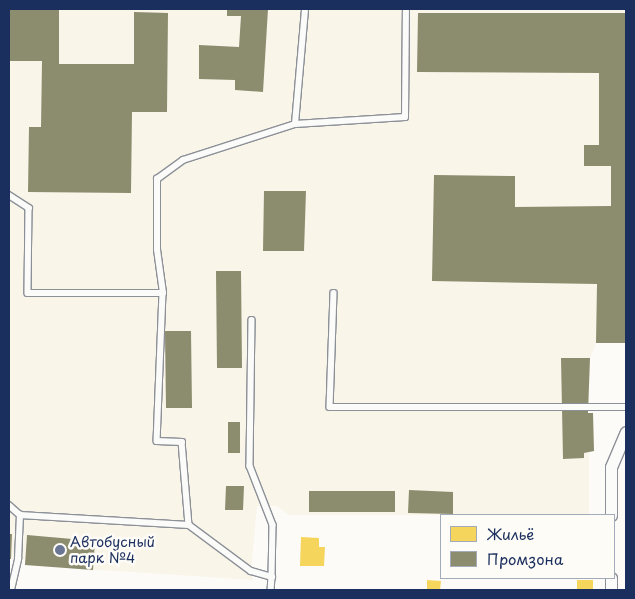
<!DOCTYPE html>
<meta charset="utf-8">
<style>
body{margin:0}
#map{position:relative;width:635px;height:599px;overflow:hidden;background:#fcfbf8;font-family:"Playpen Sans",sans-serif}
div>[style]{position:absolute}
.built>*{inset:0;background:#faf5e9}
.homes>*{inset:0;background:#f6d55c}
.industry>*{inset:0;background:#8c8c6e}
.roads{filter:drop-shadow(1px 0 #8c9097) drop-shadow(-1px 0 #8c9097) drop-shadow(0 1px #8c9097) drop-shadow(0 -1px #8c9097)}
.lane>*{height:5.5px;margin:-2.75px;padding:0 2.75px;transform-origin:2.75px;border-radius:2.75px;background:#fbfbf9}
.street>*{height:11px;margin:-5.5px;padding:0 5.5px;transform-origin:5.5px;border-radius:5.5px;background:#fbfbf9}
.dots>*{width:14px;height:14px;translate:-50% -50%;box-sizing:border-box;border:2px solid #fdfcf7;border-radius:50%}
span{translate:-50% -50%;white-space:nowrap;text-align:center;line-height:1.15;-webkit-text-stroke:5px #fdfcf7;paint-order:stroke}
.poi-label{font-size:14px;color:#1b2f5e}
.left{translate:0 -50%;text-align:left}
.frame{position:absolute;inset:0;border:10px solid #1b2f5e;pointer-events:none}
.legend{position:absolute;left:440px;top:514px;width:175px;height:65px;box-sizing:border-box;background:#fdfcf7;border:1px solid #a3aaba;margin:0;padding:6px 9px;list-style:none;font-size:15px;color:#1b2f5e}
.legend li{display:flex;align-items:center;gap:10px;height:25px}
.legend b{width:25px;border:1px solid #a3aaba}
</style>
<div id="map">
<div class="built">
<div style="clip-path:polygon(9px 9px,626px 9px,626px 343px,596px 343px,590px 358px,588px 413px,593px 413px,594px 451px,589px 452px,589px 515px,289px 515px,277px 506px,257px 506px,251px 571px,253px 580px,25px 565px,25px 559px,9px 559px)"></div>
</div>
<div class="homes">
<div style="clip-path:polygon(301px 537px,319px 538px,319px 547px,325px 547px,324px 566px,300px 566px)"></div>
<div style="clip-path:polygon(427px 580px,441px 581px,440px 590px,427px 590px)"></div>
<div style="clip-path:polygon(577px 580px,593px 580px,593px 590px,577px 590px)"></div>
</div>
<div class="industry">
<div style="clip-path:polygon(9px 9px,59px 9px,59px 64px,134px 64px,134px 12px,168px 13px,167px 112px,132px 112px,131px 193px,28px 192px,29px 127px,41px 127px,42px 61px,9px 61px)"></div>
<div style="clip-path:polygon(227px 9px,268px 9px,263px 92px,235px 90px,235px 80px,199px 79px,199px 45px,239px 47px,241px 16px,227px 16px)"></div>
<div style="clip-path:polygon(418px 13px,626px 13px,626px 343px,596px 343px,597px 284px,432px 281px,434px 175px,515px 176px,515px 207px,611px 206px,611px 166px,584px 166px,584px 145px,599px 145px,599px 73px,417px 72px)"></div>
<div style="clip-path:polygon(264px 191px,306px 191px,304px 251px,263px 251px)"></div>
<div style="clip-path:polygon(216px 271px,241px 271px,242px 368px,217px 368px)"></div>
<div style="clip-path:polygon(165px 331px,191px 331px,192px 408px,166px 408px)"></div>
<div style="clip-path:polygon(561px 358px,590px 358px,588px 413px,593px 413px,594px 451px,584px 453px,584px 458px,563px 459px)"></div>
<div style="clip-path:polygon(228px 422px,240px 422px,240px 453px,228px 453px)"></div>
<div style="clip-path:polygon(226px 486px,244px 486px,243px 510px,225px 510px)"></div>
<div style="clip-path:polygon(409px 490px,453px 492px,453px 514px,408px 513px)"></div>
<div style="clip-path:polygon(309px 491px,395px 491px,395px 512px,309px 512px)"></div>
<div style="clip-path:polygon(9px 534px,12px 534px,11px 559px,9px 559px)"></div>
<div style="clip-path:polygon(27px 535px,95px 541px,93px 570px,25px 565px)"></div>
</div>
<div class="roads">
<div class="lane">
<div style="left:295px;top:124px;width:115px;rotate:-85deg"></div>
<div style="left:9px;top:195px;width:24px;rotate:33deg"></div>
<div style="left:29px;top:208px;width:85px;rotate:90.7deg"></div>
<div style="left:28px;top:293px;width:135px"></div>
<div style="left:163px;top:293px;width:43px;rotate:-97.9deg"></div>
<div style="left:157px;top:250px;width:71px;rotate:-90deg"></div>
<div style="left:157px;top:179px;width:32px;rotate:-36deg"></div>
<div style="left:183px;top:160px;width:118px;rotate:-17.8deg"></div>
<div style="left:295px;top:124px;width:110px;rotate:-3.6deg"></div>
<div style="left:405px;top:117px;width:108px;rotate:-89.5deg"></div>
<div style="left:163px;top:293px;width:148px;rotate:92.3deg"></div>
<div style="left:157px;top:441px;width:25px;rotate:2deg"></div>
<div style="left:182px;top:442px;width:83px;rotate:85.2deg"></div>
<div style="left:334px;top:293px;width:114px;rotate:92deg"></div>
<div style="left:330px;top:407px;width:296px"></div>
<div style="left:252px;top:320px;width:146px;rotate:90.8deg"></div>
<div style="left:250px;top:466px;width:63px;rotate:68.7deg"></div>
<div style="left:273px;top:525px;width:52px;rotate:91.1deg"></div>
<div style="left:9px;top:505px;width:15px;rotate:42deg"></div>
<div style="left:11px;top:590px;width:32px;rotate:-77deg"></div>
<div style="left:18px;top:559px;width:44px;rotate:-87.4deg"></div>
<div style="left:20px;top:515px;width:169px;rotate:3.4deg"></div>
<div style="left:189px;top:525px;width:77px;rotate:36.6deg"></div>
<div style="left:251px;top:571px;width:22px;rotate:16deg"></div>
<div style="left:272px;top:577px;width:13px;rotate:94deg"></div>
</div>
<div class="street">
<div style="left:611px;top:515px;width:48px;rotate:-90deg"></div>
<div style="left:611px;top:467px;width:38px;rotate:-67deg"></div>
<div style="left:611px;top:590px;width:12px;rotate:-90deg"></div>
</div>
</div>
<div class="dots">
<div style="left:60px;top:550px;background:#6a7694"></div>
</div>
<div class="poi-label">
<span class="left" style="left:70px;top:550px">Автобусный<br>парк №4</span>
</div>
<div class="frame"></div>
<ul class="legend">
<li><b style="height:14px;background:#f6d55c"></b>Жильё</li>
<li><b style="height:14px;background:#8c8c6e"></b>Промзона</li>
</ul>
</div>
